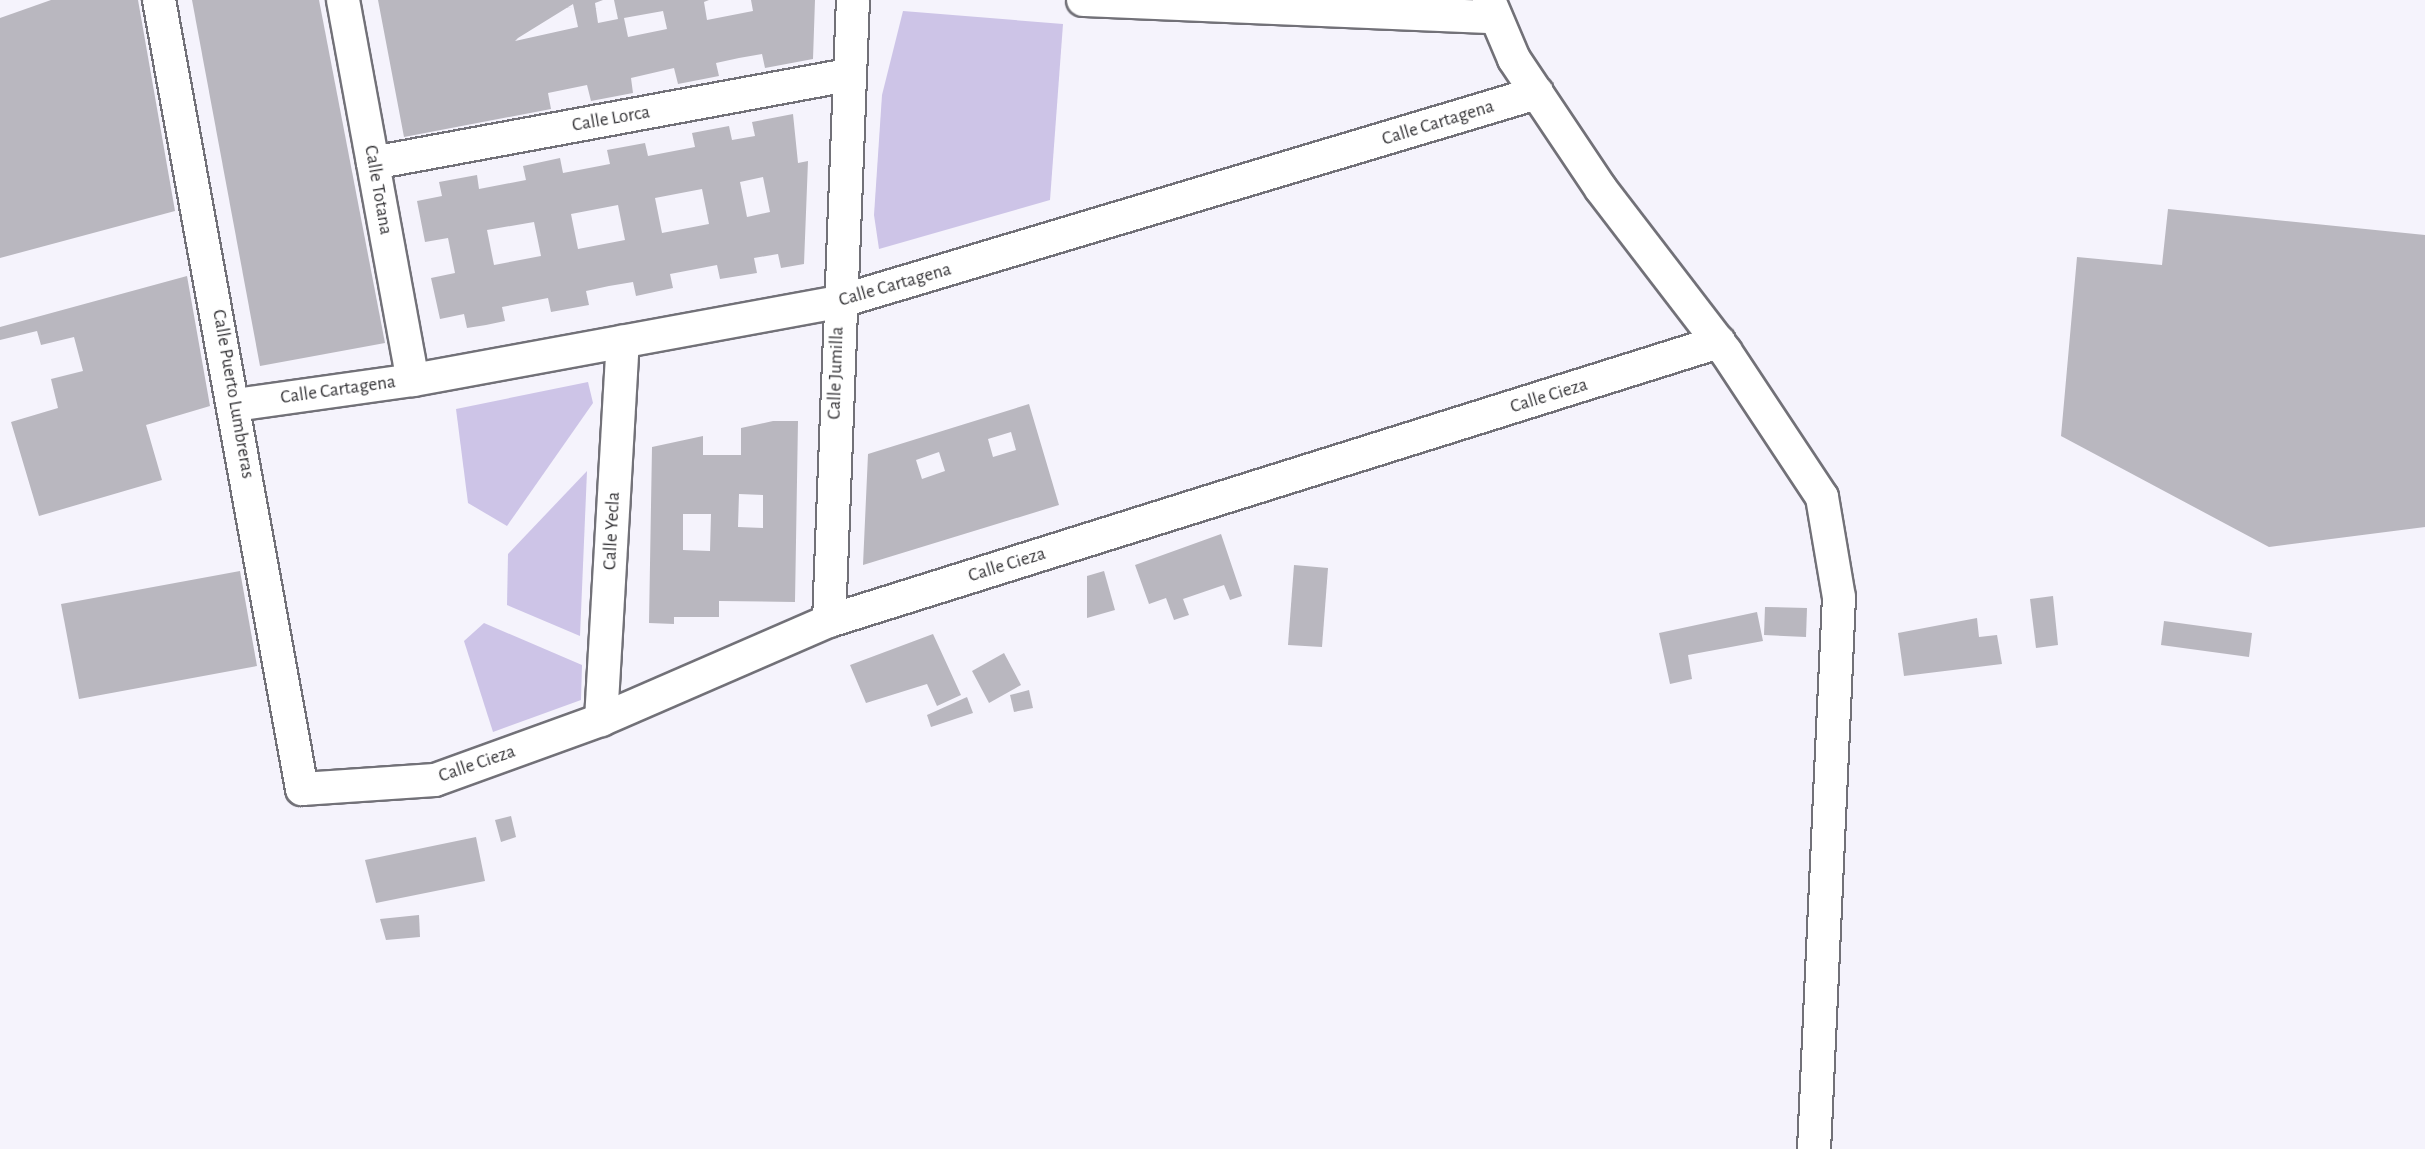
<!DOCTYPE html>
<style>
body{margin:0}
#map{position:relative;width:2425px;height:1149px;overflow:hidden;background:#f5f3fc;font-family:"Alegreya Sans",sans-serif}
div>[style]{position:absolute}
.green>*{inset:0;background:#cdc4e7}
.building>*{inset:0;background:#b9b7bf}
.roads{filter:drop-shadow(2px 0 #727178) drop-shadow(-2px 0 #727178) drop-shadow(0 2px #727178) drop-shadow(0 -2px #727178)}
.minor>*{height:32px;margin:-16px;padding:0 16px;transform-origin:16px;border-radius:16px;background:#fff}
span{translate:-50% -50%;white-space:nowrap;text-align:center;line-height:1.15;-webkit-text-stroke:5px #fff;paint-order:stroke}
.street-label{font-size:19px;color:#363538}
</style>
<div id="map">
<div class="green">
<div style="clip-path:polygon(903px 11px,1063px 24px,1050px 200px,879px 249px,874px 215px,882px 95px)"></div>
<div style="clip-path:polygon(588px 382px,593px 403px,507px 526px,468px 503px,456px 409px)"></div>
<div style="clip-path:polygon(587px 471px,580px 636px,507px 605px,508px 554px)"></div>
<div style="clip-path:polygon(484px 623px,582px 665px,581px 700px,493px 732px,464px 641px)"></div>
</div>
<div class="building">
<div style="clip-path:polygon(51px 0,138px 0,175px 211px,0 258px,0 18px)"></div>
<div style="clip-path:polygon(192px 0,319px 0,385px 343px,260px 366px)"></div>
<div style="clip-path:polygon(evenodd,378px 0,603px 0,595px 3px,598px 23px,618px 19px,614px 0,709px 0,704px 2px,707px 20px,753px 11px,751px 0,815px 0,813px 59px,765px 68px,762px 54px,739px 58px,716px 63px,719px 76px,678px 84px,674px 68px,631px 78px,633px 93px,591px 101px,587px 85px,548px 93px,551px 109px,404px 137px,378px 0,573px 4px,578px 27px,515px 41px,518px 38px,573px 4px,378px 0,663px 11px,667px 29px,628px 37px,624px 18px,663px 11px)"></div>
<div style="clip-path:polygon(evenodd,793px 114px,798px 163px,808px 161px,804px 264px,781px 268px,778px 254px,754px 258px,757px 273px,720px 279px,717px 265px,670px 274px,673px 288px,636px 296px,633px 282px,609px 286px,586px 291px,589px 305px,551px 312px,548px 298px,502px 307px,505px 321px,486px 325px,467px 328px,464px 314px,440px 319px,431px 278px,455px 273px,448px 238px,425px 242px,417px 201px,442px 196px,439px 182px,477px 175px,479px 189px,526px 180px,523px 166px,560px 158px,563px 173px,610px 164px,607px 150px,645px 143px,648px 156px,695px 147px,692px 133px,729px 126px,732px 140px,755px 136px,752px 122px,793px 114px,763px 177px,770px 212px,747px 217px,740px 182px,763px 177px,793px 114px,702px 189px,709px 224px,662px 233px,655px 198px,702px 189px,793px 114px,618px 205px,625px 240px,578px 249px,571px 214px,618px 205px,793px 114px,534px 222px,541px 256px,494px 265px,487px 230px,534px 222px)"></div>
<div style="clip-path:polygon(2168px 209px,2425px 235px,2425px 527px,2269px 547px,2061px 436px,2077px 257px,2162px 265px)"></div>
<div style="clip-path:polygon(187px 276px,210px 406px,146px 425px,162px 480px,39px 516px,11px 422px,58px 408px,51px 379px,83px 371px,74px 337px,41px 345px,37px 331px,0 340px,0 327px)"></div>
<div style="clip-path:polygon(evenodd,1029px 404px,1059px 505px,863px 565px,868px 454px,1029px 404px,1011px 432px,1016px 450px,993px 457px,988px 439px,1011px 432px,1029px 404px,939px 452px,945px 471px,922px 479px,916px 460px,939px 452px)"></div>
<div style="clip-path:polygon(evenodd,773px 421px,798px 421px,795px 602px,719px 601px,719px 617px,674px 617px,674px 624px,649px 623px,652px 447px,703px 436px,703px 455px,741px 455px,741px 428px,773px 421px,739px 494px,763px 495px,763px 528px,738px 527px,739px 494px,773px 421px,683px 514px,711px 514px,710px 551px,683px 550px,683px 514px)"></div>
<div style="clip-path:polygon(1221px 534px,1242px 596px,1230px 600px,1224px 585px,1183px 599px,1189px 615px,1174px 620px,1166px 598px,1149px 604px,1135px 565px)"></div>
<div style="clip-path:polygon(1294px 565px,1328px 568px,1322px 647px,1288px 645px)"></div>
<div style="clip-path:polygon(240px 571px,257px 666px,79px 699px,61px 604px)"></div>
<div style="clip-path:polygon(1104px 571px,1115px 610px,1087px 618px,1087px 576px)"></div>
<div style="clip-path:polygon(2053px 596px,2058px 645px,2036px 648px,2030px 599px)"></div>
<div style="clip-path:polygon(1765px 607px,1807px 608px,1806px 637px,1764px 635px)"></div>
<div style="clip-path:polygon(1757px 612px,1763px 641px,1688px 655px,1692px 679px,1670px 684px,1659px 633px)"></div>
<div style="clip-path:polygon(1977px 618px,1979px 637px,1997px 635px,2002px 664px,1904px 676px,1898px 633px)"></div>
<div style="clip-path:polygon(2164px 621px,2252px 633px,2249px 657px,2161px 645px)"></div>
<div style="clip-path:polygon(933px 634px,961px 695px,937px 706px,927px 684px,866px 703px,850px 665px)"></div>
<div style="clip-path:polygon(1004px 653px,1021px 685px,989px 703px,972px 671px)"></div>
<div style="clip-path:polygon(1029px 690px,1033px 708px,1014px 712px,1010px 695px)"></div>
<div style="clip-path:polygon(967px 697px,973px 713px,931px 727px,927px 715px)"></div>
<div style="clip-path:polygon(511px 816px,516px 837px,501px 842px,495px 820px)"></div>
<div style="clip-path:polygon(476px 837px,485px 881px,376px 903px,365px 860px)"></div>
<div style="clip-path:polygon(419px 915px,420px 937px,386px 940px,380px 919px)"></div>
</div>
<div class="roads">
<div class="minor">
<div style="left:159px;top:0;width:802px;rotate:79.73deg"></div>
<div style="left:302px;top:789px;width:133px;rotate:-3.9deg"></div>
<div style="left:435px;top:780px;width:177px;rotate:-19.9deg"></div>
<div style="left:601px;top:720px;width:249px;rotate:-23.5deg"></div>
<div style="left:829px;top:621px;width:933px;rotate:-17.41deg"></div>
<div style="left:343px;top:0;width:386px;rotate:79.6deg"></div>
<div style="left:1083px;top:0;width:413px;rotate:2.4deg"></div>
<div style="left:1489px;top:0;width:64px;rotate:67deg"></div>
<div style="left:1514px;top:59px;width:156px;rotate:56.2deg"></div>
<div style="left:1601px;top:189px;width:205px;rotate:52.5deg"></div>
<div style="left:1726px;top:352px;width:174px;rotate:56.5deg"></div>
<div style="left:1822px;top:497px;width:101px;rotate:80.4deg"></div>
<div style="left:1839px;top:597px;width:553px;rotate:92.59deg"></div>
<div style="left:373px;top:163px;width:484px;rotate:-10.5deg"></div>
<div style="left:235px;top:405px;width:180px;rotate:-8deg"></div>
<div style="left:413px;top:380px;width:432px;rotate:-10.4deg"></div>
<div style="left:838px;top:302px;width:730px;rotate:-16.65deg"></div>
<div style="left:829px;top:621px;width:621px;rotate:-87.79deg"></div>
<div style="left:601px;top:720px;width:379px;rotate:-86.7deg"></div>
</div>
</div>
<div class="street-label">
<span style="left:611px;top:119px;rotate:-10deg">Calle Lorca</span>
<span style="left:1438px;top:123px;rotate:-17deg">Calle Cartagena</span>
<span style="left:378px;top:190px;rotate:80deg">Calle Totana</span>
<span style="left:895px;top:285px;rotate:-16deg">Calle Cartagena</span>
<span style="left:836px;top:373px;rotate:-88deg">Calle Jumilla</span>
<span style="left:338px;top:390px;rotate:-8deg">Calle Cartagena</span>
<span style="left:233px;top:394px;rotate:80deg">Calle Puerto Lumbreras</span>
<span style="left:1549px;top:396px;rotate:-17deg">Calle Cieza</span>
<span style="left:612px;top:531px;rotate:-87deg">Calle Yecla</span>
<span style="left:1007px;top:565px;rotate:-17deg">Calle Cieza</span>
<span style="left:477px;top:764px;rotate:-19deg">Calle Cieza</span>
</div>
</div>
